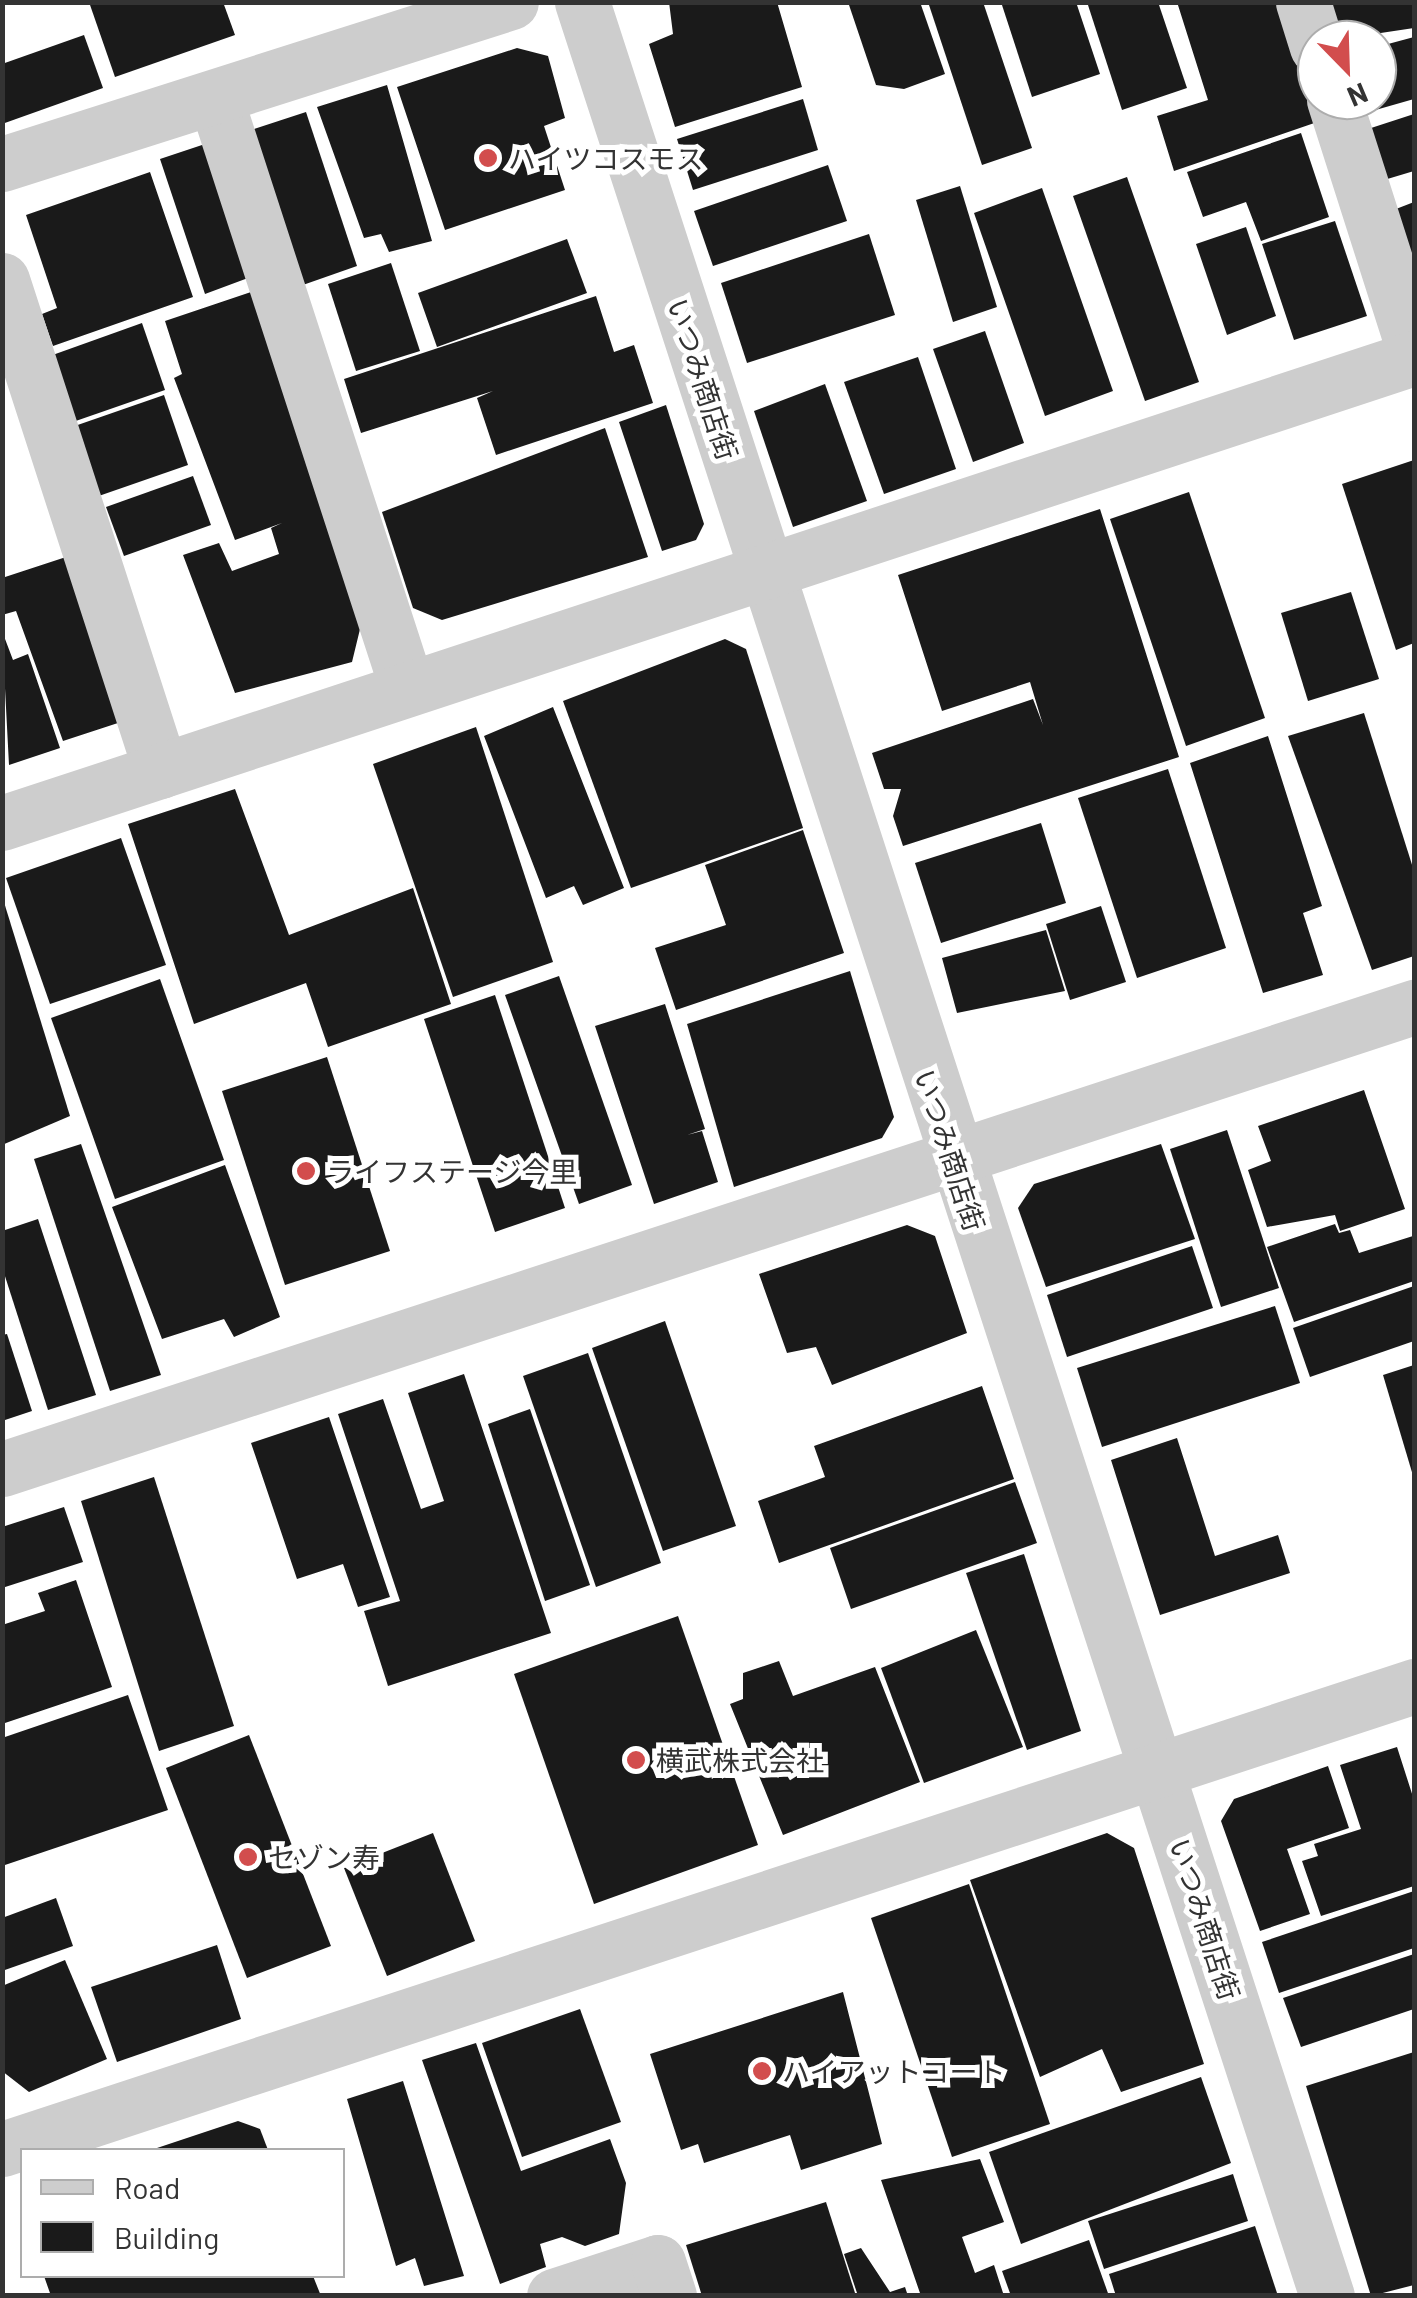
<!DOCTYPE html>
<meta charset="utf-8">
<style>
body{margin:0}
#map{position:relative;width:1417px;height:2298px;overflow:hidden;background:#fff;font-family:Barlow,"Noto Sans JP",sans-serif}
div>[style]{position:absolute}
.building>*{inset:0;background:#1a1a1a}
.minor>*{height:55px;margin:-27.5px;padding:0 27.5px;transform-origin:27.5px;border-radius:27.5px;background:#cdcdcd}
.dots>*{width:28px;height:28px;translate:-50% -50%;box-sizing:border-box;border:5px solid #fff;border-radius:50%}
span{translate:-50% -50%;white-space:nowrap;text-align:center;line-height:1.15;-webkit-text-stroke:10px #fff;paint-order:stroke}
.poi-label{font-size:28px;color:#333}
.left{translate:0 -50%;text-align:left}
.street-label{font-size:28px;color:#333}
.frame{position:absolute;inset:0;border:5px solid #333;pointer-events:none}
.legend{position:absolute;left:20px;top:2148px;width:325px;height:130px;box-sizing:border-box;background:#fff;border:2px solid #adadad;margin:0;padding:12px 18px;list-style:none;font-size:30px;color:#333}
.legend li{display:flex;align-items:center;gap:20px;height:50px}
.legend b{width:50px;border:2px solid #adadad}
.north{position:absolute;left:1297px;top:20px;width:100px;height:100px;box-sizing:border-box;background:#fff;border:2px solid #adadad;border-radius:50%;rotate:157deg;font-size:28px;font-weight:700;line-height:40px;text-align:center;color:#333}
.north::after{content:'';display:block;margin:auto;width:35px;height:45px;background:#d24d4d;clip-path:polygon(50% 0,100% 100%,50% 72%,0 100%)}
</style>
<div id="map">
<div class="building">
<div style="clip-path:polygon(89px 2px,223px 2px,235px 35px,115px 77px)"></div>
<div style="clip-path:polygon(669px 2px,777px 2px,802px 87px,675px 127px,649px 44px,673px 34px)"></div>
<div style="clip-path:polygon(848px 2px,920px 2px,945px 74px,904px 89px,876px 85px)"></div>
<div style="clip-path:polygon(928px 2px,983px 2px,1032px 148px,982px 165px)"></div>
<div style="clip-path:polygon(1001px 2px,1076px 2px,1100px 74px,1032px 97px)"></div>
<div style="clip-path:polygon(1087px 2px,1158px 2px,1187px 88px,1122px 110px)"></div>
<div style="clip-path:polygon(1177px 2px,1287px 2px,1326px 119px,1174px 171px,1157px 116px,1208px 100px)"></div>
<div style="clip-path:polygon(1321px 2px,1414px 2px,1414px 28px,1334px 40px)"></div>
<div style="clip-path:polygon(84px 35px,103px 88px,2px 124px,2px 64px)"></div>
<div style="clip-path:polygon(1414px 37px,1414px 99px,1372px 111px,1377px 47px)"></div>
<div style="clip-path:polygon(517px 48px,548px 56px,565px 118px,544px 126px,565px 190px,445px 230px,397px 87px)"></div>
<div style="clip-path:polygon(387px 85px,432px 241px,389px 252px,381px 234px,364px 238px,317px 107px)"></div>
<div style="clip-path:polygon(803px 99px,818px 150px,693px 190px,677px 139px)"></div>
<div style="clip-path:polygon(306px 112px,357px 266px,300px 286px,248px 131px)"></div>
<div style="clip-path:polygon(1414px 114px,1414px 171px,1384px 180px,1368px 129px)"></div>
<div style="clip-path:polygon(1301px 133px,1329px 217px,1261px 241px,1246px 202px,1203px 217px,1187px 172px)"></div>
<div style="clip-path:polygon(205px 144px,248px 278px,205px 294px,160px 159px)"></div>
<div style="clip-path:polygon(828px 165px,847px 221px,713px 266px,694px 211px)"></div>
<div style="clip-path:polygon(150px 172px,193px 297px,53px 346px,42px 314px,57px 308px,26px 215px)"></div>
<div style="clip-path:polygon(1127px 177px,1199px 382px,1145px 401px,1073px 196px)"></div>
<div style="clip-path:polygon(960px 186px,997px 307px,953px 322px,916px 200px)"></div>
<div style="clip-path:polygon(1042px 188px,1113px 391px,1045px 416px,974px 213px)"></div>
<div style="clip-path:polygon(1414px 202px,1414px 263px,1396px 209px)"></div>
<div style="clip-path:polygon(1335px 221px,1367px 316px,1294px 340px,1262px 244px)"></div>
<div style="clip-path:polygon(1246px 227px,1276px 316px,1227px 335px,1196px 244px)"></div>
<div style="clip-path:polygon(869px 234px,895px 315px,747px 363px,721px 283px)"></div>
<div style="clip-path:polygon(567px 239px,587px 293px,437px 347px,418px 293px)"></div>
<div style="clip-path:polygon(391px 263px,420px 351px,356px 371px,328px 284px)"></div>
<div style="clip-path:polygon(251px 292px,361px 625px,352px 662px,235px 693px,183px 555px,219px 543px,232px 571px,279px 554px,271px 528px,282px 523px,235px 540px,174px 378px,182px 374px,165px 321px)"></div>
<div style="clip-path:polygon(596px 296px,614px 352px,634px 345px,653px 403px,496px 455px,477px 398px,493px 391px,361px 433px,344px 379px)"></div>
<div style="clip-path:polygon(142px 323px,165px 390px,70px 423px,47px 357px)"></div>
<div style="clip-path:polygon(985px 331px,1024px 443px,973px 462px,933px 349px)"></div>
<div style="clip-path:polygon(918px 357px,956px 469px,884px 494px,844px 382px)"></div>
<div style="clip-path:polygon(825px 384px,867px 501px,793px 527px,754px 411px)"></div>
<div style="clip-path:polygon(164px 395px,188px 465px,93px 498px,69px 428px)"></div>
<div style="clip-path:polygon(666px 405px,704px 524px,696px 540px,662px 551px,619px 422px)"></div>
<div style="clip-path:polygon(605px 428px,648px 557px,442px 620px,413px 608px,382px 512px)"></div>
<div style="clip-path:polygon(1414px 460px,1414px 643px,1396px 650px,1342px 484px)"></div>
<div style="clip-path:polygon(193px 476px,211px 525px,124px 556px,106px 507px)"></div>
<div style="clip-path:polygon(1189px 492px,1265px 718px,1186px 746px,1110px 519px)"></div>
<div style="clip-path:polygon(1100px 509px,1179px 757px,903px 846px,893px 816px,901px 789px,884px 789px,872px 753px,1033px 699px,1043px 725px,1030px 682px,942px 711px,898px 575px)"></div>
<div style="clip-path:polygon(66px 557px,121px 722px,63px 741px,16px 611px,2px 615px,2px 578px)"></div>
<div style="clip-path:polygon(1351px 592px,1379px 679px,1308px 701px,1281px 613px)"></div>
<div style="clip-path:polygon(2px 631px,13px 660px,28px 654px,60px 748px,9px 765px)"></div>
<div style="clip-path:polygon(725px 639px,746px 649px,803px 828px,631px 888px,563px 701px)"></div>
<div style="clip-path:polygon(553px 707px,624px 888px,583px 905px,574px 886px,546px 898px,484px 736px)"></div>
<div style="clip-path:polygon(1364px 713px,1414px 871px,1414px 956px,1372px 970px,1288px 736px)"></div>
<div style="clip-path:polygon(476px 727px,553px 962px,453px 997px,373px 764px)"></div>
<div style="clip-path:polygon(1268px 736px,1322px 906px,1303px 913px,1323px 975px,1263px 993px,1190px 763px)"></div>
<div style="clip-path:polygon(1168px 769px,1226px 948px,1137px 978px,1078px 798px)"></div>
<div style="clip-path:polygon(235px 789px,289px 935px,413px 888px,451px 1004px,328px 1047px,306px 983px,194px 1024px,128px 824px)"></div>
<div style="clip-path:polygon(1041px 823px,1066px 903px,941px 943px,915px 863px)"></div>
<div style="clip-path:polygon(803px 830px,844px 953px,676px 1010px,655px 948px,726px 925px,705px 865px)"></div>
<div style="clip-path:polygon(121px 838px,166px 965px,50px 1004px,6px 878px)"></div>
<div style="clip-path:polygon(3px 899px,70px 1116px,2px 1145px,2px 899px)"></div>
<div style="clip-path:polygon(1101px 906px,1126px 982px,1070px 1000px,1046px 924px)"></div>
<div style="clip-path:polygon(1046px 930px,1065px 991px,957px 1013px,942px 958px)"></div>
<div style="clip-path:polygon(850px 971px,894px 1117px,882px 1138px,734px 1187px,687px 1024px)"></div>
<div style="clip-path:polygon(559px 976px,632px 1185px,579px 1204px,505px 995px)"></div>
<div style="clip-path:polygon(160px 979px,224px 1160px,115px 1199px,51px 1018px)"></div>
<div style="clip-path:polygon(495px 995px,565px 1208px,495px 1232px,424px 1019px)"></div>
<div style="clip-path:polygon(665px 1004px,705px 1129px,687px 1135px,702px 1131px,718px 1182px,654px 1204px,595px 1026px)"></div>
<div style="clip-path:polygon(327px 1057px,390px 1251px,285px 1285px,222px 1091px)"></div>
<div style="clip-path:polygon(1364px 1090px,1405px 1209px,1340px 1231px,1335px 1215px,1267px 1227px,1248px 1170px,1271px 1161px,1258px 1126px)"></div>
<div style="clip-path:polygon(1227px 1130px,1279px 1288px,1221px 1307px,1170px 1149px)"></div>
<div style="clip-path:polygon(81px 1144px,161px 1375px,110px 1391px,34px 1159px)"></div>
<div style="clip-path:polygon(1161px 1144px,1195px 1239px,1046px 1287px,1018px 1208px,1034px 1184px)"></div>
<div style="clip-path:polygon(225px 1165px,280px 1317px,234px 1337px,224px 1319px,162px 1339px,112px 1207px)"></div>
<div style="clip-path:polygon(38px 1219px,96px 1395px,48px 1410px,3px 1270px,2px 1231px)"></div>
<div style="clip-path:polygon(1335px 1224px,1339px 1233px,1350px 1230px,1359px 1253px,1413px 1236px,1414px 1281px,1294px 1322px,1267px 1247px)"></div>
<div style="clip-path:polygon(907px 1225px,935px 1236px,967px 1333px,832px 1385px,816px 1347px,787px 1353px,759px 1274px)"></div>
<div style="clip-path:polygon(1192px 1246px,1213px 1308px,1067px 1357px,1047px 1295px)"></div>
<div style="clip-path:polygon(1414px 1286px,1414px 1341px,1310px 1377px,1293px 1328px)"></div>
<div style="clip-path:polygon(1275px 1306px,1300px 1383px,1102px 1447px,1077px 1368px)"></div>
<div style="clip-path:polygon(665px 1321px,736px 1526px,663px 1551px,592px 1348px)"></div>
<div style="clip-path:polygon(7px 1334px,32px 1411px,2px 1421px,2px 1335px)"></div>
<div style="clip-path:polygon(588px 1353px,661px 1563px,596px 1587px,523px 1376px)"></div>
<div style="clip-path:polygon(1414px 1365px,1414px 1479px,1383px 1375px)"></div>
<div style="clip-path:polygon(464px 1374px,551px 1633px,388px 1686px,364px 1611px,400px 1601px,338px 1414px,383px 1399px,421px 1509px,444px 1501px,408px 1393px)"></div>
<div style="clip-path:polygon(982px 1386px,1014px 1479px,779px 1563px,758px 1501px,825px 1477px,814px 1446px)"></div>
<div style="clip-path:polygon(530px 1409px,590px 1585px,545px 1601px,488px 1424px)"></div>
<div style="clip-path:polygon(329px 1417px,390px 1597px,358px 1607px,343px 1564px,297px 1579px,251px 1443px)"></div>
<div style="clip-path:polygon(1177px 1438px,1215px 1556px,1278px 1535px,1290px 1573px,1160px 1615px,1111px 1460px)"></div>
<div style="clip-path:polygon(154px 1477px,234px 1726px,159px 1751px,81px 1501px)"></div>
<div style="clip-path:polygon(1015px 1482px,1037px 1543px,851px 1609px,830px 1548px)"></div>
<div style="clip-path:polygon(64px 1507px,83px 1562px,2px 1588px,2px 1527px)"></div>
<div style="clip-path:polygon(1024px 1554px,1081px 1731px,1027px 1750px,966px 1573px)"></div>
<div style="clip-path:polygon(76px 1580px,112px 1687px,2px 1724px,2px 1625px,45px 1611px,38px 1593px)"></div>
<div style="clip-path:polygon(678px 1616px,758px 1845px,594px 1904px,514px 1674px)"></div>
<div style="clip-path:polygon(976px 1630px,1023px 1747px,924px 1783px,881px 1668px)"></div>
<div style="clip-path:polygon(779px 1661px,793px 1696px,875px 1667px,920px 1782px,783px 1835px,730px 1704px,743px 1699px,743px 1673px)"></div>
<div style="clip-path:polygon(128px 1695px,168px 1810px,2px 1866px,2px 1738px)"></div>
<div style="clip-path:polygon(249px 1735px,331px 1946px,247px 1978px,166px 1768px)"></div>
<div style="clip-path:polygon(1397px 1747px,1414px 1800px,1414px 1886px,1321px 1916px,1302px 1861px,1318px 1856px,1314px 1844px,1361px 1829px,1340px 1765px)"></div>
<div style="clip-path:polygon(1328px 1766px,1349px 1828px,1287px 1849px,1310px 1914px,1260px 1931px,1221px 1821px,1234px 1799px)"></div>
<div style="clip-path:polygon(433px 1833px,475px 1941px,387px 1976px,344px 1868px)"></div>
<div style="clip-path:polygon(1107px 1833px,1134px 1848px,1204px 2064px,1121px 2092px,1102px 2049px,1040px 2077px,970px 1880px)"></div>
<div style="clip-path:polygon(969px 1884px,1050px 2124px,952px 2157px,871px 1918px)"></div>
<div style="clip-path:polygon(1414px 1891px,1414px 1948px,1279px 1993px,1262px 1942px)"></div>
<div style="clip-path:polygon(56px 1898px,73px 1946px,2px 1971px,2px 1918px)"></div>
<div style="clip-path:polygon(217px 1945px,241px 2019px,117px 2062px,91px 1987px)"></div>
<div style="clip-path:polygon(1414px 1954px,1414px 2009px,1301px 2047px,1283px 1998px)"></div>
<div style="clip-path:polygon(65px 1960px,107px 2059px,29px 2092px,2px 2071px,2px 1986px)"></div>
<div style="clip-path:polygon(843px 1992px,882px 2144px,801px 2170px,790px 2135px,704px 2163px,698px 2144px,681px 2150px,650px 2054px)"></div>
<div style="clip-path:polygon(580px 2009px,621px 2122px,522px 2157px,482px 2043px)"></div>
<div style="clip-path:polygon(476px 2043px,521px 2171px,610px 2139px,626px 2183px,619px 2234px,585px 2246px,562px 2237px,540px 2244px,546px 2267px,500px 2284px,422px 2060px)"></div>
<div style="clip-path:polygon(1414px 2052px,1414px 2285px,1371px 2296px,1306px 2086px)"></div>
<div style="clip-path:polygon(1201px 2077px,1231px 2163px,1021px 2244px,989px 2152px)"></div>
<div style="clip-path:polygon(403px 2081px,464px 2276px,424px 2286px,415px 2258px,396px 2266px,347px 2099px)"></div>
<div style="clip-path:polygon(238px 2121px,260px 2129px,268px 2150px,151px 2150px)"></div>
<div style="clip-path:polygon(980px 2159px,1004px 2222px,962px 2237px,975px 2273px,994px 2265px,1004px 2296px,921px 2296px,881px 2180px)"></div>
<div style="clip-path:polygon(1233px 2174px,1248px 2221px,1104px 2269px,1088px 2221px)"></div>
<div style="clip-path:polygon(826px 2202px,856px 2296px,702px 2296px,686px 2245px)"></div>
<div style="clip-path:polygon(1255px 2226px,1278px 2296px,1116px 2296px,1109px 2274px)"></div>
<div style="clip-path:polygon(1089px 2240px,1109px 2296px,1011px 2296px,1002px 2271px)"></div>
<div style="clip-path:polygon(861px 2248px,890px 2292px,905px 2287px,908px 2296px,858px 2296px,844px 2254px)"></div>
<div style="clip-path:polygon(44px 2276px,313px 2276px,321px 2296px,51px 2296px)"></div>
</div>
<div class="minor">
<div style="left:582px;top:2px;width:2412px;rotate:72.01deg"></div>
<div style="left:1303px;top:2px;width:47px;rotate:72.7deg"></div>
<div style="left:215px;top:97px;width:621px;rotate:72deg"></div>
<div style="left:1334px;top:100px;width:262px;rotate:72.3deg"></div>
<div style="left:2px;top:164px;width:534px;rotate:-17.65deg"></div>
<div style="left:2px;top:280px;width:516px;rotate:72.06deg"></div>
<div style="left:2px;top:823px;width:1487px;rotate:-18.23deg"></div>
<div style="left:2px;top:1469px;width:1486px;rotate:-18.12deg"></div>
<div style="left:2px;top:2149px;width:1486px;rotate:-18.15deg"></div>
<div style="left:554px;top:2296px;width:109px;rotate:-18.1deg"></div>
<div style="left:658px;top:2262px;width:36px;rotate:72deg"></div>
</div>
<div class="dots">
<div style="left:488px;top:158px;background:#d24d4d"></div>
<div style="left:306px;top:1171px;background:#d24d4d"></div>
<div style="left:636px;top:1760px;background:#d24d4d"></div>
<div style="left:248px;top:1857px;background:#d24d4d"></div>
<div style="left:762px;top:2071px;background:#d24d4d"></div>
</div>
<div class="poi-label">
<span class="left" style="left:508px;top:158px">ハイツコスモス</span>
<span class="left" style="left:326px;top:1171px">ライフステージ今里</span>
<span class="left" style="left:656px;top:1760px">横武株式会社</span>
<span class="left" style="left:268px;top:1857px">セゾン寿</span>
<span class="left" style="left:782px;top:2071px">ハイアットコート</span>
</div>
<div class="street-label">
<span style="left:703px;top:379px;rotate:72deg">いつみ商店街</span>
<span style="left:950px;top:1150px;rotate:72deg">いつみ商店街</span>
<span style="left:1205px;top:1919px;rotate:72deg">いつみ商店街</span>
</div>
<div class="frame"></div>
<ul class="legend">
<li><b style="height:12px;background:#cdcdcd"></b>Road</li>
<li><b style="height:28px;background:#1a1a1a"></b>Building</li>
</ul>
<div class="north">N</div>
</div>
